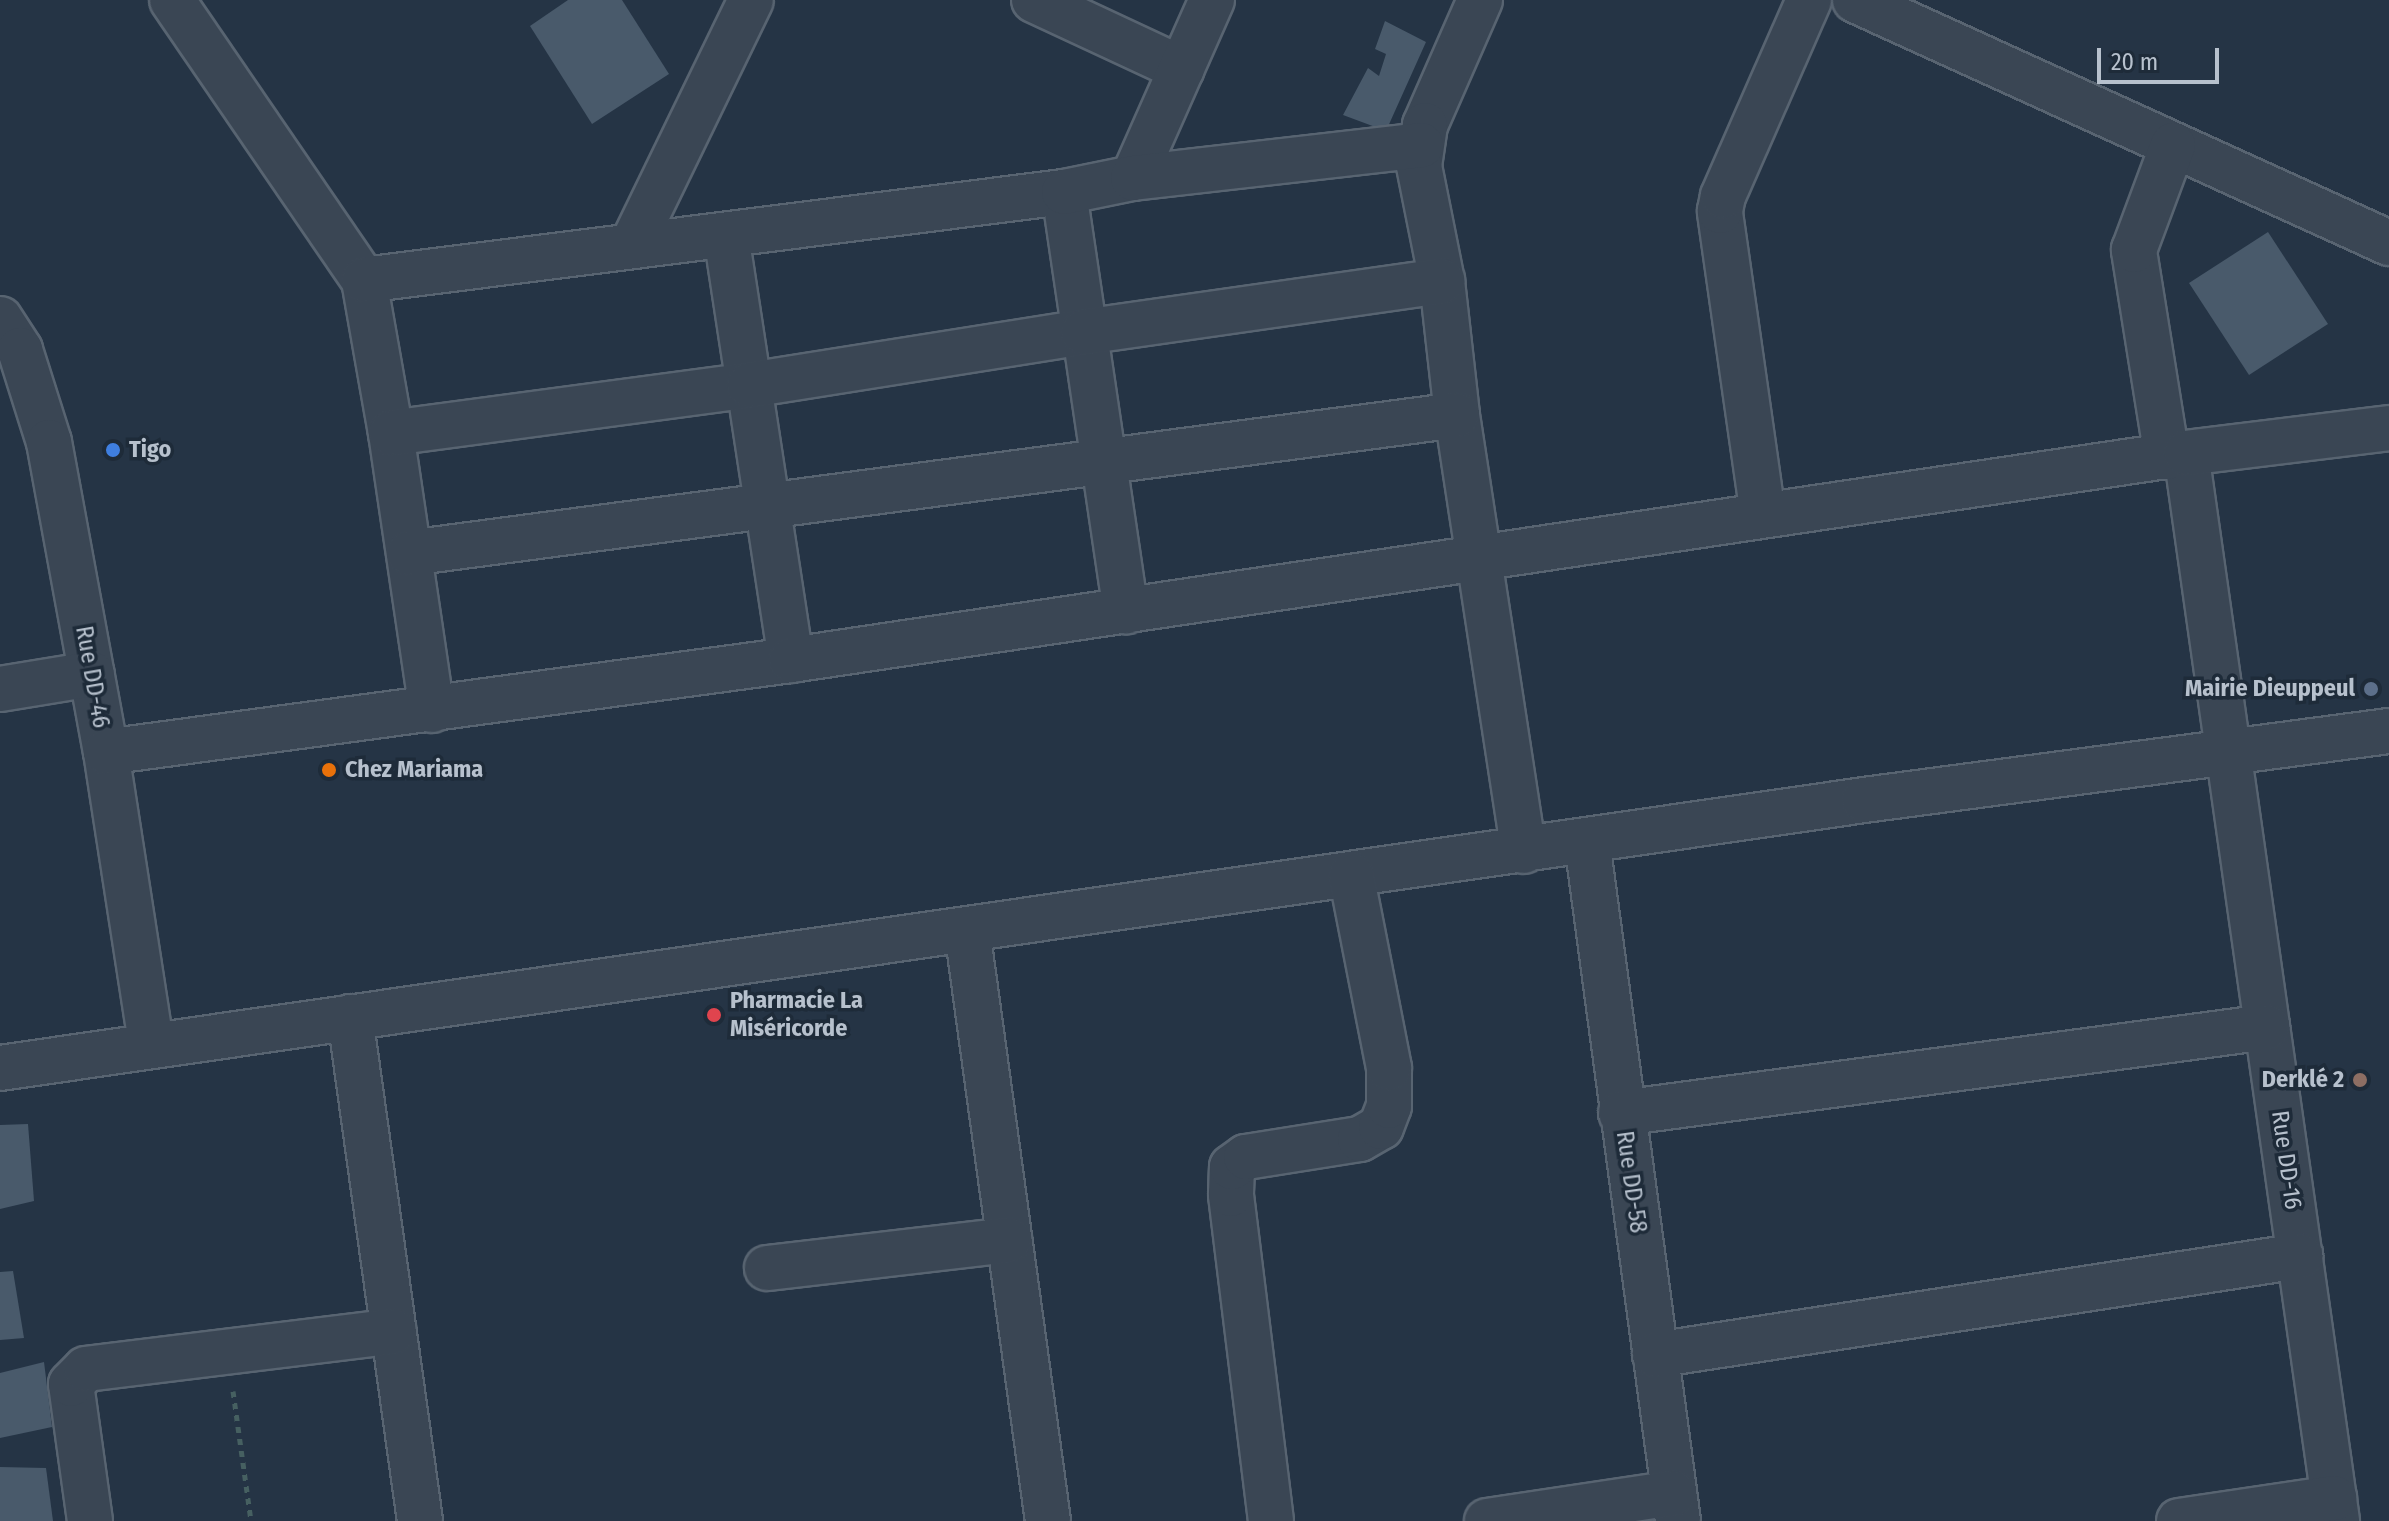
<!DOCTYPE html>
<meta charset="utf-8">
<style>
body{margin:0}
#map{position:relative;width:2389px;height:1521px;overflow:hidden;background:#253445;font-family:"Fira Sans Condensed",sans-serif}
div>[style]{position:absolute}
.building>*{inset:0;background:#495a6b}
.path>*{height:5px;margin-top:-2.5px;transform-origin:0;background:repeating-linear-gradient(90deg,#466061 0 6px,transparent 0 12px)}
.roads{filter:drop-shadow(2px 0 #586471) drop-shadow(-2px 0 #586471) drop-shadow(0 2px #586471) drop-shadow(0 -2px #586471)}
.minor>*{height:44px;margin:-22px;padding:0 22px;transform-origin:22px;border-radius:22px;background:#3a4654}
.dots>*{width:22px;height:22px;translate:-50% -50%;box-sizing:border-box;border:4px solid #1e2b39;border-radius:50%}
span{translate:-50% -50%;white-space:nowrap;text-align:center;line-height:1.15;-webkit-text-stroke:7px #1e2b39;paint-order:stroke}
.poi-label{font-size:24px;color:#b7c1cd;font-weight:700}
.left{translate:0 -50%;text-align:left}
.right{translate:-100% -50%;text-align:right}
.street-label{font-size:24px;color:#b7c1cd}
.scale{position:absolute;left:2097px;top:48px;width:122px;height:36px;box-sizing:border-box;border:4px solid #b7c1cd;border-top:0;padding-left:10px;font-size:24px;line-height:28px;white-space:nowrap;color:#b7c1cd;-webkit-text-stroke:6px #1e2b39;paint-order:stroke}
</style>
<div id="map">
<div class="building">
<div style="clip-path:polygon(568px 0,622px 0,669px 74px,592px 124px,530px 26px)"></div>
<div style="clip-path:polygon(1385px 21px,1426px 42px,1386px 131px,1343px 115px,1368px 68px,1379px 76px,1386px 54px,1375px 49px)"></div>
<div style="clip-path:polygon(2268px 232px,2328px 324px,2249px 375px,2189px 283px)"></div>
<div style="clip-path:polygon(28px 1124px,34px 1201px,0 1209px,0 1125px)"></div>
<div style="clip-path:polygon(13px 1271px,24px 1338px,0 1340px,0 1272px)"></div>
<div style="clip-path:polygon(44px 1362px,52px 1427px,0 1438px,0 1373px)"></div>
<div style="clip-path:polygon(0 1467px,46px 1468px,53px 1521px,0 1521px)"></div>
</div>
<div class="path">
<div style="left:233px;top:1391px;width:131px;rotate:82.1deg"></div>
</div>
<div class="roads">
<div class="minor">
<div style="left:172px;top:0;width:340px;rotate:55.6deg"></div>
<div style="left:364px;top:280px;width:155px;rotate:80deg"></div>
<div style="left:391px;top:433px;width:280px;rotate:81.6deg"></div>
<div style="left:1034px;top:0;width:163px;rotate:25deg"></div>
<div style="left:1480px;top:0;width:137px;rotate:113.7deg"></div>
<div style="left:1425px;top:125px;width:41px;rotate:98.3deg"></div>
<div style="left:1419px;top:166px;width:117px;rotate:78.7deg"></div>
<div style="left:1442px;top:281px;width:135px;rotate:83.6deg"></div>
<div style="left:1457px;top:415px;width:441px;rotate:81.3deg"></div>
<div style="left:1855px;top:0;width:587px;rotate:24.47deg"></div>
<div style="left:1133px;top:178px;width:195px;rotate:-66.1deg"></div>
<div style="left:1064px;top:192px;width:424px;rotate:81.6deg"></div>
<div style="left:726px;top:235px;width:430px;rotate:81.3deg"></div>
<div style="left:632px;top:245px;width:272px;rotate:-64.1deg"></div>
<div style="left:364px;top:280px;width:706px;rotate:-7.17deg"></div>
<div style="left:1064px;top:192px;width:70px;rotate:-11.5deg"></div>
<div style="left:1133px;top:178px;width:290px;rotate:-6.5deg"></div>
<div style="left:0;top:319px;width:37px;rotate:57deg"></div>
<div style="left:20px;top:350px;width:96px;rotate:72.5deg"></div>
<div style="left:49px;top:442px;width:315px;rotate:79.6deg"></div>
<div style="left:106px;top:752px;width:295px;rotate:81.2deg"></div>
<div style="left:391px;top:433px;width:361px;rotate:-7.6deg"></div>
<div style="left:749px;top:385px;width:338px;rotate:-9deg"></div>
<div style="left:1083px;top:332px;width:363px;rotate:-8.1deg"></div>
<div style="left:2186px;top:453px;width:1079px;rotate:81.95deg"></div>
<div style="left:2167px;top:457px;width:210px;rotate:-99.1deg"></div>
<div style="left:2134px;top:250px;width:112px;rotate:-69.6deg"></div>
<div style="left:1763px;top:515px;width:307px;rotate:-98.1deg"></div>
<div style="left:1720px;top:211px;width:15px;rotate:-79deg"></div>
<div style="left:1723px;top:196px;width:214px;rotate:-66.3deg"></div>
<div style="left:409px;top:553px;width:1057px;rotate:-7.5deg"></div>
<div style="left:0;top:689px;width:93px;rotate:-9.3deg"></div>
<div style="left:106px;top:752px;width:691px;rotate:-7.65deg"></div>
<div style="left:791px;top:660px;width:1410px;rotate:-8.44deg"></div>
<div style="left:2186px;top:453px;width:205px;rotate:-7deg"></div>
<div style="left:1587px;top:842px;width:685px;rotate:82.37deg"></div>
<div style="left:967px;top:930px;width:597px;rotate:82.2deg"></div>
<div style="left:350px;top:1017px;width:509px;rotate:82.09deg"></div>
<div style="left:0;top:1068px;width:1883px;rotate:-8.18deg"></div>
<div style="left:1864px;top:800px;width:530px;rotate:-7.49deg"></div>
<div style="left:1621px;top:1113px;width:652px;rotate:-7.58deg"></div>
<div style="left:767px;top:1268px;width:244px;rotate:-6.6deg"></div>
<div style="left:1655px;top:1355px;width:653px;rotate:-8.73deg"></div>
<div style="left:90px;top:1521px;width:138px;rotate:-97.9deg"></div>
<div style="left:71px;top:1384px;width:21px;rotate:-45deg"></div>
<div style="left:86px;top:1369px;width:310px;rotate:-7deg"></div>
<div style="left:1271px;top:1521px;width:329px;rotate:-97deg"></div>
<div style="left:1231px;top:1194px;width:27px;rotate:-88deg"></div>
<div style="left:1232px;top:1167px;width:17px;rotate:-36deg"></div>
<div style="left:1246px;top:1157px;width:115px;rotate:-9deg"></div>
<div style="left:1360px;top:1139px;width:24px;rotate:-30deg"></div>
<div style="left:1381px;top:1127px;width:22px;rotate:-69deg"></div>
<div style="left:1389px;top:1106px;width:38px;rotate:-90deg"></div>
<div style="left:1389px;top:1068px;width:197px;rotate:-101.1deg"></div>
<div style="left:1487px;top:1521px;width:189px;rotate:-8.5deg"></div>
<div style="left:2179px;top:1521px;width:157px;rotate:-8.4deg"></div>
</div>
</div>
<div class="dots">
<div style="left:113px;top:450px;background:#3f7fe0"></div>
<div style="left:2371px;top:689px;background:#5c6f8a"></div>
<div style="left:329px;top:770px;background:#e8710a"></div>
<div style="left:714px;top:1015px;background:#e0444e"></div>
<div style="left:2360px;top:1080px;background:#8d6e63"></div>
</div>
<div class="poi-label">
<span class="left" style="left:129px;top:450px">Tigo</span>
<span class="right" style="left:2355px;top:689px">Mairie Dieuppeul</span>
<span class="left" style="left:345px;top:770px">Chez Mariama</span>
<span class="left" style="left:730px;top:1015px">Pharmacie La<br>Miséricorde</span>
<span class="right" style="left:2344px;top:1080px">Derklé 2</span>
</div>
<div class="street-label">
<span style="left:92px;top:677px;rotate:80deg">Rue DD-46</span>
<span style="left:2286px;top:1160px;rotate:82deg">Rue DD-16</span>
<span style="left:1631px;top:1182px;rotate:82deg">Rue DD-58</span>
</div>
<div class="scale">20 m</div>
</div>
